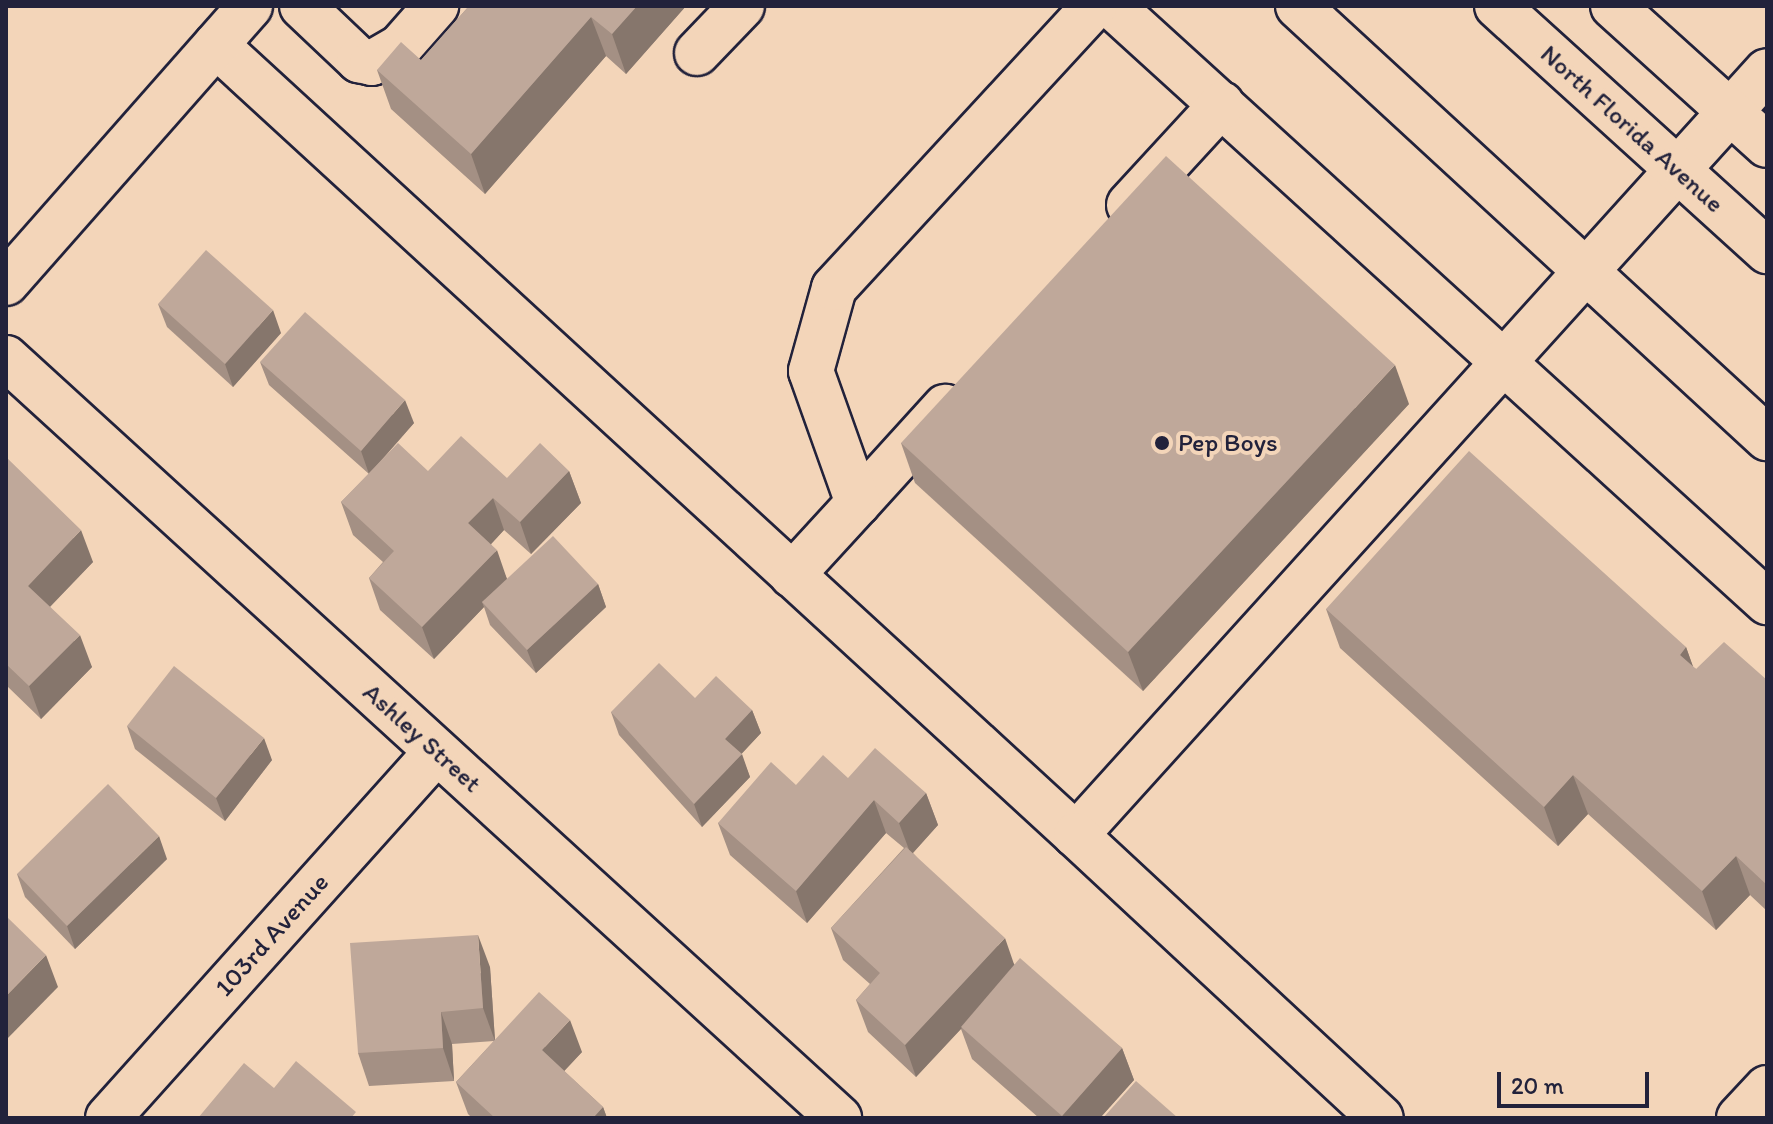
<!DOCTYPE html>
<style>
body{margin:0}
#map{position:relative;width:1773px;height:1124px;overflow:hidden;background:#f3d5b9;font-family:Itim,sans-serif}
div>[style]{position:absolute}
.roads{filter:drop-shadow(2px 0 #22223b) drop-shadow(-2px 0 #22223b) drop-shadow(0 2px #22223b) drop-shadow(0 -2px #22223b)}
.minor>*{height:44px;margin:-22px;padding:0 22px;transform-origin:22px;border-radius:22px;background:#f3d5b9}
.major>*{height:44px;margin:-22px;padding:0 22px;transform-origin:22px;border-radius:22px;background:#f3d5b9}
.wall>*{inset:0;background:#a49084}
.shaded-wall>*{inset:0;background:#86766c}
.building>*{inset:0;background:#bfa89a}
.dots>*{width:22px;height:22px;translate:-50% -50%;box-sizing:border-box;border:4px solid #f3d5b9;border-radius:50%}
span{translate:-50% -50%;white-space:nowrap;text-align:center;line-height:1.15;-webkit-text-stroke:8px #f3d5b9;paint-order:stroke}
.street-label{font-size:26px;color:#22223b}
.poi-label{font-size:26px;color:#22223b}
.left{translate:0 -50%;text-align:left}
.frame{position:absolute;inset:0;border:8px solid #22223b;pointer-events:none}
.scale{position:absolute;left:1497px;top:1072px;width:152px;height:36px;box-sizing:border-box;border:4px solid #22223b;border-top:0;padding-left:10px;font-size:24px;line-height:28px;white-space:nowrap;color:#22223b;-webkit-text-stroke:6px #f3d5b9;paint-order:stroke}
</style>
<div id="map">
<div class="roads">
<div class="minor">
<div style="left:302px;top:6px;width:79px;rotate:43.5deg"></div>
<div style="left:359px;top:60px;width:13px;rotate:13deg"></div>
<div style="left:372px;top:63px;width:32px;rotate:-30deg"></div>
<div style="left:400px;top:47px;width:55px;rotate:-48.7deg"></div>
<div style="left:1112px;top:6px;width:886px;rotate:42.3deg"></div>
<div style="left:1298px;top:6px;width:638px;rotate:42.65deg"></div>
<div style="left:216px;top:45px;width:1168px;rotate:42.57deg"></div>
<div style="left:1076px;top:835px;width:1030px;rotate:-47.87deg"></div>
<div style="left:697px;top:53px;width:65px;rotate:-46.2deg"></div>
<div style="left:1129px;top:205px;width:137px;rotate:-47.4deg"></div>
<div style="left:6px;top:283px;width:369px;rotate:-48.6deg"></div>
<div style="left:6px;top:358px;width:1128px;rotate:42.38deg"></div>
<div style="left:858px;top:503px;width:130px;rotate:-47.8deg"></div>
<div style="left:792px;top:575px;width:98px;rotate:-47.5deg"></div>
<div style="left:858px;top:503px;width:140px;rotate:-109.6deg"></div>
<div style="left:811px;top:371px;width:86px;rotate:-74.5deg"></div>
<div style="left:834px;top:288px;width:384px;rotate:-47.3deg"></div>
<div style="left:1076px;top:835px;width:416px;rotate:42.9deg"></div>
<div style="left:108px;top:1118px;width:491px;rotate:-48.1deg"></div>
<div style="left:1739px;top:1118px;width:41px;rotate:-47deg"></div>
</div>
<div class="major">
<div style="left:1497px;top:6px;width:365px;rotate:42.2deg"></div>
<div style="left:1613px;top:6px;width:207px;rotate:42.1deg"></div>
</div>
</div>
<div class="wall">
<div style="clip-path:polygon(469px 6px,686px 6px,626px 74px,606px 56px,485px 194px,391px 109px,377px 70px,421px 60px)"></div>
<div style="clip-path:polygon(158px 304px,281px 333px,233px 387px,167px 327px)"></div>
<div style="clip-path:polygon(260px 362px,414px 423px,375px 468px,428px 471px,507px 478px,569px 471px,581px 503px,531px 554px,504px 530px,491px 544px,507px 579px,598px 584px,606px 607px,536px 673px,490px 625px,484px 607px,434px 659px,380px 610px,369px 578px,383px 562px,353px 535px,341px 502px,369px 474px,269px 385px)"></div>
<div style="clip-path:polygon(1409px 404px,1143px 691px,915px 483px,901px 443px)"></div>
<div style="clip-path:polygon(6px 457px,93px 562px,50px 607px,92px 667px,41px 719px,6px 685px)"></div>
<div style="clip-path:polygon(1326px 609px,1686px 647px,1693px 667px,1696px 669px,1767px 680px,1767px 911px,1750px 895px,1716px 930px,1588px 814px,1558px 846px,1340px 648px)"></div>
<div style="clip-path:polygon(695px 698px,752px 710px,761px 733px,741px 754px,750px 777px,702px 827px,619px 735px,611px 712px)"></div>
<div style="clip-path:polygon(127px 726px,272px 760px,225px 821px,135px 749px)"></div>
<div style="clip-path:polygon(848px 778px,926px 793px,938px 825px,913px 853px,1015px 965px,1122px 1048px,1134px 1080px,1100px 1118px,1039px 1118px,972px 1059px,961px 1029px,916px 1077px,868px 1032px,856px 1000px,870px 984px,843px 960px,831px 928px,904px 848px,886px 833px,807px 923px,730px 855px,718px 823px,796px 785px)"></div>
<div style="clip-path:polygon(167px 859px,75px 949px,25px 897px,17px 874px)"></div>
<div style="clip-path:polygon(490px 967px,495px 1040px,582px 1052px,564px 1071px,603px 1107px,607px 1118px,472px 1118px,468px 1114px,456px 1082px,494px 1041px,452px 1044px,454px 1081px,369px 1086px,358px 1053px)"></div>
</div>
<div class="shaded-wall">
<div style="clip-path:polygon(637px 6px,686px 6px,626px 74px,612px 34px)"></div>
<div style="clip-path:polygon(591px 17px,606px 56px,485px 194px,471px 154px)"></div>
<div style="clip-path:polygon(273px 310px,281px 333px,233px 387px,225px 364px)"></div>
<div style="clip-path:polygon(1395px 365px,1409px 404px,1143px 691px,1128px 652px)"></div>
<div style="clip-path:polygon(405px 400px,414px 423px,369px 474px,361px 451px)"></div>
<div style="clip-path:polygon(569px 471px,581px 503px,531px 554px,520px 522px)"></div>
<div style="clip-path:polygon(493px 498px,504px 530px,480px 556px,468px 523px)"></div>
<div style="clip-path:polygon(81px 530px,93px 562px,39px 618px,28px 586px)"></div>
<div style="clip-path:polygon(497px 550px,508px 582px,482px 602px,484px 607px,434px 659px,422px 627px)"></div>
<div style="clip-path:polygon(598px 584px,606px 607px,536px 673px,527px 650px)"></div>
<div style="clip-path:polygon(80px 635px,92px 667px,41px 719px,29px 686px)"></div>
<div style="clip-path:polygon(1686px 647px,1700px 686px,1680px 655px)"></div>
<div style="clip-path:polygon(752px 710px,761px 733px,734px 762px,725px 739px)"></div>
<div style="clip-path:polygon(264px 738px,272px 760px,225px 821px,216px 798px)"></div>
<div style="clip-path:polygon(742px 754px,750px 777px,702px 827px,694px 804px)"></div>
<div style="clip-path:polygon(1573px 775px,1588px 814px,1558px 846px,1544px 807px)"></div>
<div style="clip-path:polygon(926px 793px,938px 825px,911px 855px,899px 823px)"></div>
<div style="clip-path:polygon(874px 800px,886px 833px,807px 923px,796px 891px)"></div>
<div style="clip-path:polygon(159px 836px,167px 859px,75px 949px,67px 926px)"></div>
<div style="clip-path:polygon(1736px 856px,1750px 895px,1716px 930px,1702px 891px)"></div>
<div style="clip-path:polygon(478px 935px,490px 967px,495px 1041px,483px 1008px)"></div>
<div style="clip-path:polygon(1005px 938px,1016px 970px,916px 1077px,905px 1045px)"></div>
<div style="clip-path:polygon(46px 955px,58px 987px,6px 1040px,6px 996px)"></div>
<div style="clip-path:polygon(441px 1012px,452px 1044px,454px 1081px,443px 1048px)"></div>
<div style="clip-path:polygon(570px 1020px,582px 1052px,554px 1082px,542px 1050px)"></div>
<div style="clip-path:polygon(1122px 1048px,1134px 1080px,1100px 1118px,1063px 1118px,1062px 1116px)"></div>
<div style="clip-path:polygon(603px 1107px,607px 1118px,593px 1118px)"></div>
</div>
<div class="building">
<div style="clip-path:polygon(469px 6px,637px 6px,612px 34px,591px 17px,471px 154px,377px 70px,401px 42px,421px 60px)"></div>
<div style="clip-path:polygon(1166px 156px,1395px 365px,1128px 652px,901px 443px)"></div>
<div style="clip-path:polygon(206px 250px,273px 310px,225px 364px,158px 304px)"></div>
<div style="clip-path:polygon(305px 312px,405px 400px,361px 451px,260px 362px)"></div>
<div style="clip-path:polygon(461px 436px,507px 478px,540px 443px,569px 471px,520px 522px,493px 498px,468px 523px,497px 550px,422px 627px,369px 578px,394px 551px,341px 502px,398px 443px,428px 471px)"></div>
<div style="clip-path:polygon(1469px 451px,1686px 647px,1680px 655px,1696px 669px,1724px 642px,1767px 680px,1767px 885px,1736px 856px,1702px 891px,1573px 775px,1544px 807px,1326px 609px)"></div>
<div style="clip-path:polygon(6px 457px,81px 530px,28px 586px,80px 635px,29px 686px,6px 664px)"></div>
<div style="clip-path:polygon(553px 536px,598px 584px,527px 650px,482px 602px)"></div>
<div style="clip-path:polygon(659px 663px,695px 698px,716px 676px,752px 710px,725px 739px,742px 754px,694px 804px,611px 712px)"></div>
<div style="clip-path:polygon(174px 666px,264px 738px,216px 798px,127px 726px)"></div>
<div style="clip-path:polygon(875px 748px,926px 793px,899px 823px,874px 800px,796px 891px,718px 823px,771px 762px,796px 785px,823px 755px,848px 778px)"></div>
<div style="clip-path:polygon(108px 784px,159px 836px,67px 926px,17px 874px)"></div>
<div style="clip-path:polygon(906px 847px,1005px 938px,905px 1045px,856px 1000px,880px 973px,831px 928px)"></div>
<div style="clip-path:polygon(6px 916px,46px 955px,6px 996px)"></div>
<div style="clip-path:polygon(478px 935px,483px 1008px,441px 1012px,443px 1048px,358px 1053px,350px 943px)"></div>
<div style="clip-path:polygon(1020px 958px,1122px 1048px,1062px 1116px,961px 1027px)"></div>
<div style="clip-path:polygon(539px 992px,570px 1020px,542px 1050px,603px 1107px,593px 1118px,495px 1118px,456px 1082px)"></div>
<div style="clip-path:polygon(296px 1061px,356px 1112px,351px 1118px,198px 1118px,244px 1063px,274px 1088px)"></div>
<div style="clip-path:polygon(1136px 1081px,1178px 1118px,1103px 1118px)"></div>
</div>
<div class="dots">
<div style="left:1162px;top:443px;background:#22223b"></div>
</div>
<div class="street-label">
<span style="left:1632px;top:129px;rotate:42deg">North Florida Avenue</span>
<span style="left:422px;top:738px;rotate:42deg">Ashley Street</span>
<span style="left:272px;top:935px;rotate:-48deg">103rd Avenue</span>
</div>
<div class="poi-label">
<span class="left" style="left:1178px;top:443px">Pep Boys</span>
</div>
<div class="frame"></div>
<div class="scale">20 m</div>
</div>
